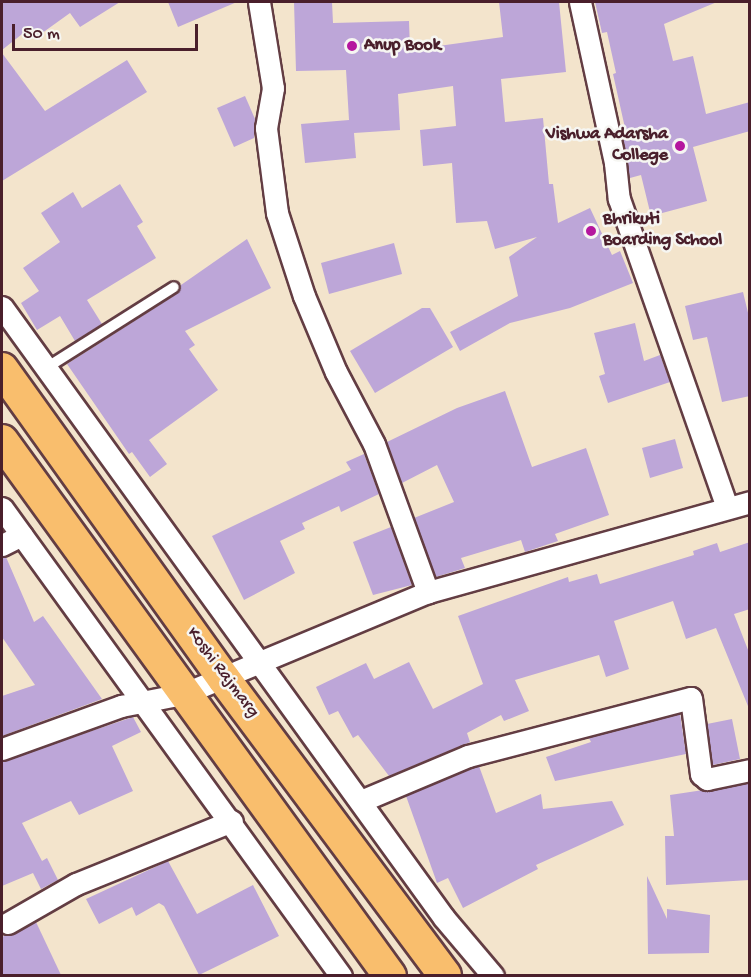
<!DOCTYPE html>
<style>
body{margin:0}
#map{position:relative;width:751px;height:977px;overflow:hidden;background:#f3e4cc;font-family:"Gochi Hand",sans-serif}
div>[style]{position:absolute}
.building>*{inset:0;background:#bda6d8}
.roads{filter:drop-shadow(2px 0 #633d43) drop-shadow(-2px 0 #633d43) drop-shadow(0 2px #633d43) drop-shadow(0 -2px #633d43)}
.lane>*{height:10px;margin:-5px;padding:0 5px;transform-origin:5px;border-radius:5px;background:#fff}
.street>*{height:21px;margin:-10.5px;padding:0 10.5px;transform-origin:10.5px;border-radius:10.5px;background:#fff}
.primary>*{height:32px;margin:-16px;padding:0 16px;transform-origin:16px;border-radius:16px;background:#f9be6d}
.dots>*{width:16px;height:16px;translate:-50% -50%;box-sizing:border-box;border:3px solid #f6f6f2;border-radius:50%}
span{translate:-50% -50%;white-space:nowrap;text-align:center;line-height:1.15;-webkit-text-stroke:5px #f6f6f2;paint-order:stroke}
.poi-label{font-size:18px;color:#4a1f2b;font-weight:700}
.left{translate:0 -50%;text-align:left}
.right{translate:-100% -50%;text-align:right}
.street-label{font-size:18px;color:#4a1f2b}
.frame{position:absolute;inset:0;border:3px solid #4a1f2b;pointer-events:none}
.scale{position:absolute;left:12px;top:24px;width:186px;height:27px;box-sizing:border-box;border:3px solid #4a1f2b;border-top:0;padding-left:8px;font-size:18px;line-height:21px;white-space:nowrap;color:#4a1f2b;-webkit-text-stroke:4px #f6f6f2;paint-order:stroke}
</style>
<div id="map">
<div class="building">
<div style="clip-path:polygon(2px 2px,120px 2px,80px 27px,70px 13px,38px 36px,31px 27px,2px 50px)"></div>
<div style="clip-path:polygon(168px 2px,237px 2px,178px 27px)"></div>
<div style="clip-path:polygon(294px 2px,332px 2px,333px 23px,409px 21px,410px 50px,503px 37px,499px 2px,559px 2px,566px 72px,501px 79px,505px 122px,543px 118px,549px 184px,553px 184px,558px 223px,590px 208px,612px 255px,620px 251px,633px 283px,570px 308px,510px 323px,460px 351px,450px 332px,518px 296px,509px 257px,537px 237px,495px 249px,487px 221px,456px 223px,452px 163px,423px 166px,420px 130px,456px 126px,453px 86px,398px 94px,400px 130px,354px 133px,356px 158px,305px 163px,301px 124px,349px 120px,346px 70px,296px 71px)"></div>
<div style="clip-path:polygon(595px 2px,717px 2px,664px 24px,673px 61px,693px 56px,706px 114px,750px 102px,750px 131px,693px 147px,707px 201px,651px 216px,641px 175px,630px 178px,623px 138px,627px 137px,613px 74px,616px 73px,607px 32px,602px 33px)"></div>
<div style="clip-path:polygon(2px 53px,45px 111px,127px 60px,147px 92px,2px 181px)"></div>
<div style="clip-path:polygon(245px 96px,255px 119px,254px 138px,234px 147px,217px 108px)"></div>
<div style="clip-path:polygon(120px 184px,143px 222px,137px 226px,156px 258px,87px 300px,102px 324px,75px 341px,60px 316px,37px 330px,21px 303px,39px 291px,23px 268px,60px 242px,41px 213px,73px 192px,82px 208px)"></div>
<div style="clip-path:polygon(247px 239px,271px 288px,185px 331px,195px 345px,189px 349px,218px 390px,149px 440px,167px 464px,150px 477px,132px 452px,129px 454px,67px 364px,178px 293px,181px 285px)"></div>
<div style="clip-path:polygon(394px 243px,402px 274px,329px 294px,321px 263px)"></div>
<div style="clip-path:polygon(743px 292px,750px 321px,750px 396px,722px 402px,707px 337px,693px 340px,685px 306px)"></div>
<div style="clip-path:polygon(422px 308px,430px 308px,453px 347px,375px 393px,350px 351px)"></div>
<div style="clip-path:polygon(635px 323px,644px 361px,660px 355px,670px 382px,608px 403px,599px 376px,605px 374px,594px 333px)"></div>
<div style="clip-path:polygon(505px 391px,532px 467px,586px 448px,609px 515px,555px 534px,558px 541px,525px 552px,521px 540px,461px 558px,465px 568px,436px 577px,414px 518px,454px 502px,437px 465px,402px 483px,387px 442px,457px 408px)"></div>
<div style="clip-path:polygon(675px 439px,683px 468px,650px 478px,642px 448px)"></div>
<div style="clip-path:polygon(364px 454px,379px 494px,341px 512px,339px 506px,302px 523px,305px 529px,280px 541px,295px 573px,244px 600px,212px 536px,351px 470px,346px 462px)"></div>
<div style="clip-path:polygon(391px 527px,412px 585px,373px 595px,353px 542px)"></div>
<div style="clip-path:polygon(750px 542px,750px 609px,734px 614px,750px 655px,750px 711px,716px 628px,686px 639px,673px 601px,614px 621px,629px 669px,606px 677px,599px 655px,515px 680px,529px 711px,504px 721px,501px 715px,467px 733px,470px 742px,389px 776px,358px 735px,353px 738px,338px 711px,329px 715px,316px 687px,366px 663px,374px 679px,409px 662px,433px 709px,483px 684px,458px 616px,568px 577px,569px 582px,597px 574px,600px 584px,694px 555px,693px 551px,717px 543px,720px 552px)"></div>
<div style="clip-path:polygon(6px 557px,34px 622px,43px 616px,102px 699px,2px 736px,2px 696px,35px 685px,2px 637px,2px 558px)"></div>
<div style="clip-path:polygon(680px 714px,686px 754px,555px 781px,546px 757px,591px 742px,589px 738px)"></div>
<div style="clip-path:polygon(133px 717px,141px 732px,112px 746px,133px 791px,79px 815px,71px 801px,22px 823px,42px 861px,47px 858px,58px 880px,41px 889px,33px 873px,2px 886px,2px 761px)"></div>
<div style="clip-path:polygon(732px 719px,740px 759px,713px 765px,707px 724px)"></div>
<div style="clip-path:polygon(479px 766px,496px 813px,541px 794px,543px 809px,612px 801px,624px 825px,536px 865px,538px 869px,463px 908px,448px 878px,437px 883px,406px 796px)"></div>
<div style="clip-path:polygon(750px 783px,750px 880px,666px 885px,665px 836px,674px 836px,670px 795px)"></div>
<div style="clip-path:polygon(168px 861px,197px 914px,253px 885px,279px 936px,199px 975px,164px 906px,159px 903px,136px 916px,132px 907px,99px 924px,86px 899px)"></div>
<div style="clip-path:polygon(647px 876px,667px 919px,667px 909px,710px 915px,709px 953px,648px 954px)"></div>
<div style="clip-path:polygon(36px 922px,61px 975px,2px 975px,2px 937px)"></div>
</div>
<div class="roads">
<div class="lane">
<div style="left:46px;top:368px;width:151px;rotate:-32.3deg"></div>
</div>
<div class="street">
<div style="left:259px;top:2px;width:87px;rotate:80.8deg"></div>
<div style="left:273px;top:88px;width:41px;rotate:99.9deg"></div>
<div style="left:266px;top:128px;width:86px;rotate:82.6deg"></div>
<div style="left:277px;top:213px;width:87px;rotate:72deg"></div>
<div style="left:304px;top:296px;width:82px;rotate:67.2deg"></div>
<div style="left:336px;top:372px;width:81px;rotate:62.2deg"></div>
<div style="left:374px;top:444px;width:158px;rotate:70deg"></div>
<div style="left:580px;top:2px;width:165px;rotate:77.7deg"></div>
<div style="left:615px;top:163px;width:36px;rotate:84deg"></div>
<div style="left:619px;top:199px;width:327px;rotate:70.7deg"></div>
<div style="left:2px;top:307px;width:754px;rotate:54.12deg"></div>
<div style="left:444px;top:918px;width:76px;rotate:49.8deg"></div>
<div style="left:2px;top:508px;width:578px;rotate:54.08deg"></div>
<div style="left:2px;top:545px;width:22px;rotate:-27deg"></div>
<div style="left:2px;top:749px;width:127px;rotate:-19.9deg"></div>
<div style="left:121px;top:706px;width:63px;rotate:-11deg"></div>
<div style="left:183px;top:694px;width:265px;rotate:-22.6deg"></div>
<div style="left:428px;top:592px;width:334px;rotate:-15.6deg"></div>
<div style="left:361px;top:801px;width:116px;rotate:-22.8deg"></div>
<div style="left:468px;top:756px;width:230px;rotate:-14.6deg"></div>
<div style="left:691px;top:698px;width:77px;rotate:82.5deg"></div>
<div style="left:701px;top:774px;width:8px;rotate:40deg"></div>
<div style="left:707px;top:779px;width:44px;rotate:-11.8deg"></div>
<div style="left:8px;top:923px;width:78px;rotate:-29.8deg"></div>
<div style="left:76px;top:884px;width:168px;rotate:-22deg"></div>
</div>
<div class="primary">
<div style="left:2px;top:369px;width:381px;rotate:54.4deg"></div>
<div style="left:224px;top:679px;width:370px;rotate:53.3deg"></div>
<div style="left:2px;top:441px;width:661px;rotate:54.05deg"></div>
</div>
</div>
<div class="dots">
<div style="left:352px;top:46px;background:#b5179e"></div>
<div style="left:680px;top:146px;background:#b5179e"></div>
<div style="left:591px;top:231px;background:#b5179e"></div>
</div>
<div class="poi-label">
<span class="left" style="left:364px;top:46px">Anup Book</span>
<span class="right" style="left:668px;top:146px">Vishwa Adarsha<br>College</span>
<span class="left" style="left:603px;top:231px">Bhrikuti<br>Boarding School</span>
</div>
<div class="street-label">
<span style="left:222px;top:673px;rotate:53deg">Koshi Rajmarg</span>
</div>
<div class="frame"></div>
<div class="scale">50 m</div>
</div>
